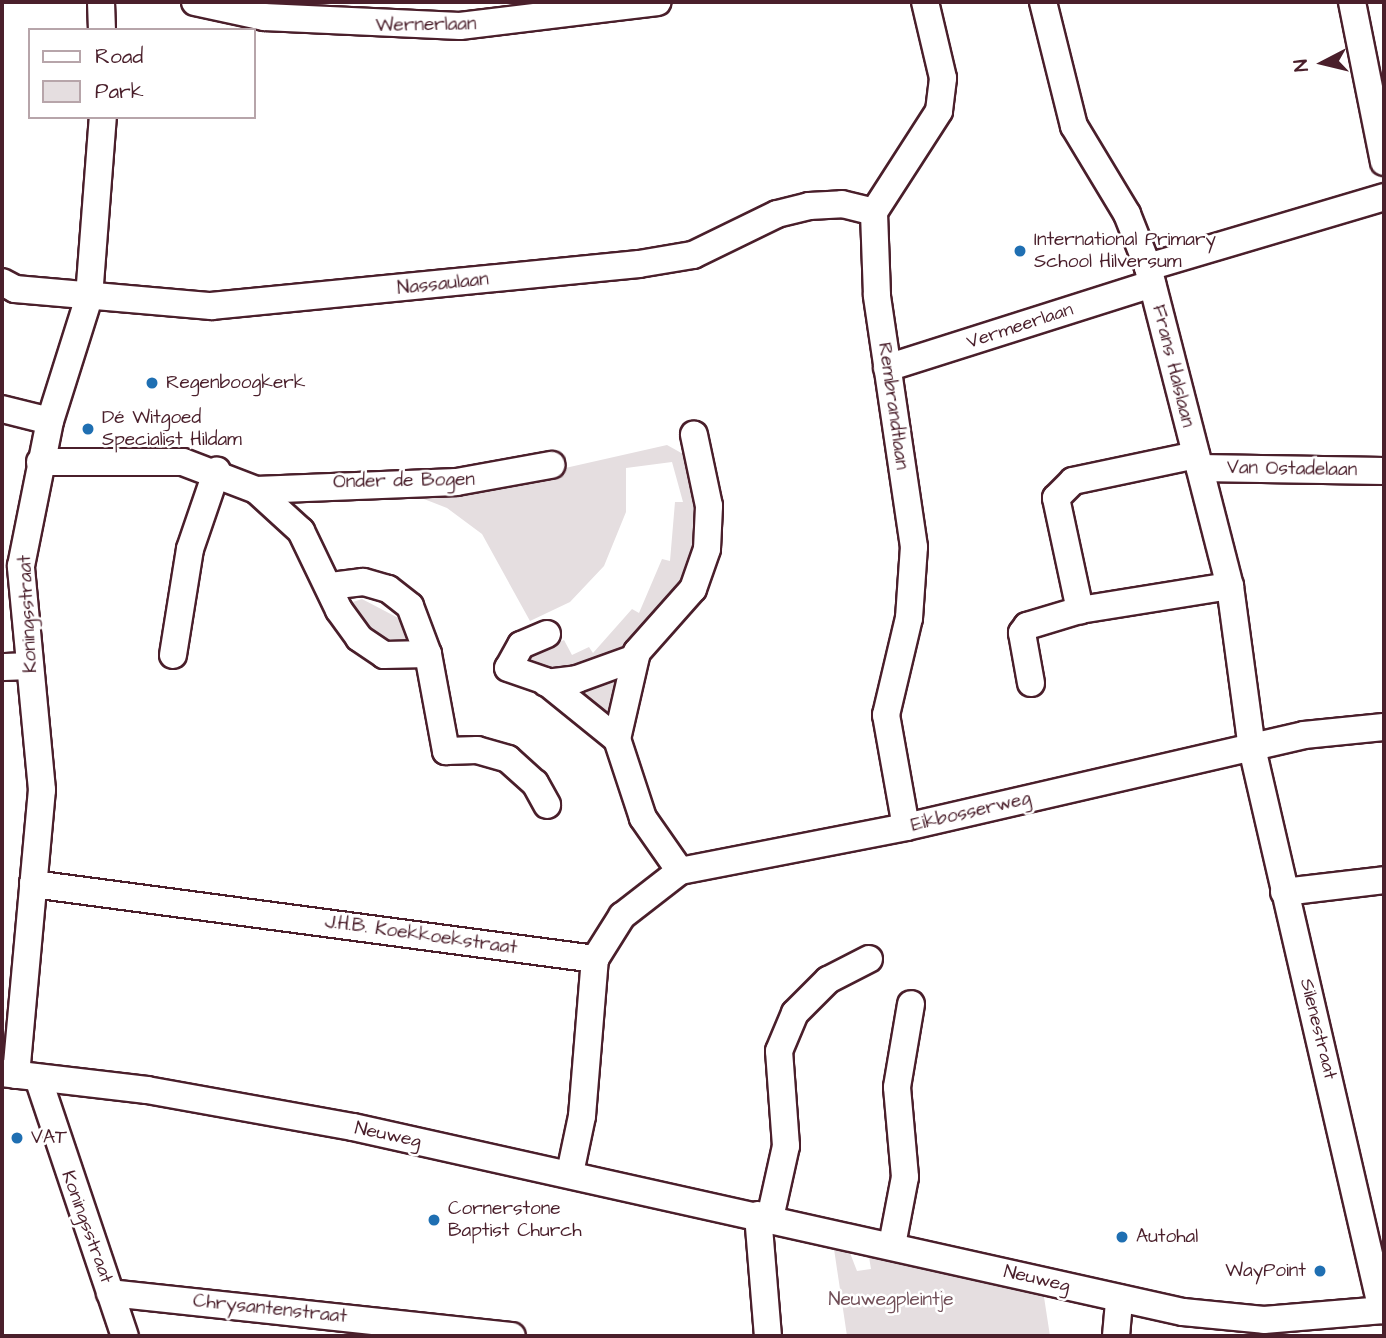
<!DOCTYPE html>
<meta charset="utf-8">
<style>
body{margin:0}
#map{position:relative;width:1386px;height:1338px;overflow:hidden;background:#fff;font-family:"Architects Daughter",sans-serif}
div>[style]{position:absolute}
.green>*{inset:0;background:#e5dee0}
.roads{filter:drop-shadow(2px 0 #4a1f2b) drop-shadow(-2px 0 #4a1f2b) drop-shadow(0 2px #4a1f2b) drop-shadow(0 -2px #4a1f2b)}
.minor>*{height:26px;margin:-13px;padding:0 13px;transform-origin:13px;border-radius:13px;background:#fff}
.dots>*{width:19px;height:19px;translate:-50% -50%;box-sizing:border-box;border:4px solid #fff;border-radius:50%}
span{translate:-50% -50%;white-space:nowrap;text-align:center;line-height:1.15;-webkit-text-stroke:5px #fff;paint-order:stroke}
.street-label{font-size:19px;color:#4a1f2b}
.poi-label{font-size:19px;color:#4a1f2b}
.left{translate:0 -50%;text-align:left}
.right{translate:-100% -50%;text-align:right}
.park-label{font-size:19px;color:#714f58}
.frame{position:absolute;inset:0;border:4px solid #4a1f2b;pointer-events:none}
.legend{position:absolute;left:28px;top:28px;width:228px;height:91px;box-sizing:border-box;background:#fff;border:2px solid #b7a5aa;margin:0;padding:9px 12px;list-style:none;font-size:21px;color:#4a1f2b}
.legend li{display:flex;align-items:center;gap:14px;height:35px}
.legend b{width:35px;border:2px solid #b7a5aa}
.north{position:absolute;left:1288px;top:28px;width:70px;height:70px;-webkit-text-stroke:5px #fff;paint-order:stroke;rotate:263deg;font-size:19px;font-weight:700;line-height:28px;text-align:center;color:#4a1f2b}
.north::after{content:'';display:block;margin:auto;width:24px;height:32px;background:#4a1f2b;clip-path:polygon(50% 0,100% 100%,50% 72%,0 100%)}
</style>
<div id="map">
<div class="green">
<div style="clip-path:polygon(667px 445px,685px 455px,698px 495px,701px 534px,688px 579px,622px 656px,548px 673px,527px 662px,530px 656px,564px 640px,572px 655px,589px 647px,593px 653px,632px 609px,639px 613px,662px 559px,670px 561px,675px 502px,683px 502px,672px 462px,626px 468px,626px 512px,604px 566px,570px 602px,530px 621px,482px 534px,447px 508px,406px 492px,552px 471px)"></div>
<div style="clip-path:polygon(362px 599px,404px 621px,412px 642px,400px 651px,360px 626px,344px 605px)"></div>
<div style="clip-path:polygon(617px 678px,607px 718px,561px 687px)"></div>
<div style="clip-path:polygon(834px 1249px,850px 1253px,857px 1271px,871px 1269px,869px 1257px,1044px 1297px,1050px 1336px,847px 1336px)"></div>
</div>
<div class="roads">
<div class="minor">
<div style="left:101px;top:2px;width:28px;rotate:88deg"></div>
<div style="left:195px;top:2px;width:71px;rotate:12.3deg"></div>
<div style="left:264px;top:17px;width:196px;rotate:2.6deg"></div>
<div style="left:460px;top:26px;width:199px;rotate:-6.9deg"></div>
<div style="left:1043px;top:2px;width:128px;rotate:76deg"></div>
<div style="left:1074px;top:126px;width:103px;rotate:58.9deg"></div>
<div style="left:1127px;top:214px;width:57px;rotate:68.4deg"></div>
<div style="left:1148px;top:267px;width:329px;rotate:75.6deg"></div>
<div style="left:1230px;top:586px;width:163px;rotate:82.3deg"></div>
<div style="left:1252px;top:748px;width:577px;rotate:76.98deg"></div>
<div style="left:1352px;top:2px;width:163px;rotate:78.7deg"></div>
<div style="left:1148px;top:267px;width:246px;rotate:-16.5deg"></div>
<div style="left:2px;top:282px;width:15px;rotate:28deg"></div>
<div style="left:15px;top:289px;width:197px;rotate:5deg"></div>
<div style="left:211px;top:306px;width:430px;rotate:-5.6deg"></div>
<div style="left:639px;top:264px;width:55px;rotate:-9.5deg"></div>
<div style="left:693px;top:255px;width:93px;rotate:-26deg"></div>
<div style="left:777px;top:214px;width:33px;rotate:-14deg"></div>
<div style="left:809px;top:206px;width:33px;rotate:-3deg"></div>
<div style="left:842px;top:204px;width:33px;rotate:14deg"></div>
<div style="left:887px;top:368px;width:278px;rotate:-17.6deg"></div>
<div style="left:2px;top:409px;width:49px;rotate:14deg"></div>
<div style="left:1196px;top:455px;width:126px;rotate:168.1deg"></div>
<div style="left:1073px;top:481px;width:24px;rotate:135deg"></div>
<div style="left:1056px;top:498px;width:115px;rotate:77.9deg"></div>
<div style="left:1080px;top:610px;width:152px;rotate:-9.1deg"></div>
<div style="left:40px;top:462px;width:143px"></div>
<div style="left:183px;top:462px;width:78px;rotate:21deg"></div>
<div style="left:256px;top:490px;width:61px;rotate:42.3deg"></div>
<div style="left:301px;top:531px;width:88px;rotate:64.3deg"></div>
<div style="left:339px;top:610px;width:34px;rotate:54deg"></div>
<div style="left:359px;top:638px;width:30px;rotate:34deg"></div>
<div style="left:384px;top:655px;width:44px;rotate:-1.3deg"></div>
<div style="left:428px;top:654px;width:51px;rotate:-110.6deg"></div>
<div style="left:410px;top:606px;width:28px;rotate:-142deg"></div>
<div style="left:388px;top:589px;width:26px;rotate:-164deg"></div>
<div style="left:363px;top:582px;width:34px;rotate:173deg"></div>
<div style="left:1200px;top:468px;width:184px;rotate:0.9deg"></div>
<div style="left:256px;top:490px;width:201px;rotate:-2.3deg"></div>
<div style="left:457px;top:482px;width:96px;rotate:-10.3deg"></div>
<div style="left:547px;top:634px;width:28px;rotate:157deg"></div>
<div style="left:521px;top:645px;width:26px;rotate:119deg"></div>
<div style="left:508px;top:668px;width:39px;rotate:19deg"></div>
<div style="left:545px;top:681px;width:92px;rotate:38.9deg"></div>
<div style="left:428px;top:654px;width:99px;rotate:79.5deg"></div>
<div style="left:446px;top:751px;width:31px;rotate:-2deg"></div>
<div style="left:477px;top:750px;width:32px;rotate:16deg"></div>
<div style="left:508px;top:759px;width:36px;rotate:42deg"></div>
<div style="left:535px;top:783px;width:25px;rotate:61deg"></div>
<div style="left:173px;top:655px;width:107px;rotate:-80.9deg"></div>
<div style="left:190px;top:549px;width:83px;rotate:-71.1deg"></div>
<div style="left:2px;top:667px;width:28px;rotate:-2deg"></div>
<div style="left:546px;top:683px;width:31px;rotate:-7deg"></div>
<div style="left:577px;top:679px;width:62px;rotate:-19.9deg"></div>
<div style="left:1031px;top:683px;width:51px;rotate:-100.2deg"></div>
<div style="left:1022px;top:633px;width:9px;rotate:-54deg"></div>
<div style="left:1027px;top:626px;width:55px;rotate:-16.8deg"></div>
<div style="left:906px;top:827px;width:114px;rotate:-100.1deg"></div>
<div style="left:886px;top:715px;width:100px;rotate:-76.7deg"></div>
<div style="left:909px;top:618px;width:71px;rotate:-86deg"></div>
<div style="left:914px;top:547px;width:255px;rotate:-98.4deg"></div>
<div style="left:877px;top:295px;width:83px;rotate:-92.1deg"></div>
<div style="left:874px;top:212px;width:120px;rotate:-57.2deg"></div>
<div style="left:939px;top:111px;width:33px;rotate:-83deg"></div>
<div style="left:943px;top:78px;width:78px;rotate:-103.3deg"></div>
<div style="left:680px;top:871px;width:65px;rotate:-124.9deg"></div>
<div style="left:643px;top:818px;width:83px;rotate:-108.2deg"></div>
<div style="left:617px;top:739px;width:89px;rotate:-77.1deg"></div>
<div style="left:637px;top:652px;width:84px;rotate:-48.4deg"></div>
<div style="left:693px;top:589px;width:42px;rotate:-70.7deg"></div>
<div style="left:707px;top:549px;width:43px;rotate:-87.3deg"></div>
<div style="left:709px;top:506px;width:73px;rotate:-101.9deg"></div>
<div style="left:33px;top:884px;width:567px;rotate:7.6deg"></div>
<div style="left:1284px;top:892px;width:101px;rotate:-6.8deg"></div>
<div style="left:2px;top:1073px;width:146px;rotate:6.7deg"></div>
<div style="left:147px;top:1090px;width:209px;rotate:10.2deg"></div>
<div style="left:353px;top:1127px;width:850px;rotate:12.57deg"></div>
<div style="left:1183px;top:1312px;width:81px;rotate:5.6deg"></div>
<div style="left:1264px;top:1320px;width:120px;rotate:-4.8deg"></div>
<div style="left:16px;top:1075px;width:286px;rotate:-84.8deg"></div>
<div style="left:42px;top:790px;width:225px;rotate:-95.4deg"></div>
<div style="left:21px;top:566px;width:148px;rotate:-78.7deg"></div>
<div style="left:50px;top:421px;width:130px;rotate:-72.5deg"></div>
<div style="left:89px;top:297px;width:181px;rotate:-85.6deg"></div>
<div style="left:38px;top:1078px;width:272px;rotate:71.4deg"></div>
<div style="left:570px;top:1173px;width:58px;rotate:-78.1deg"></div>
<div style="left:582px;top:1116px;width:158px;rotate:-85.3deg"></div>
<div style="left:595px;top:959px;width:51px;rotate:-57.9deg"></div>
<div style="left:622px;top:916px;width:73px;rotate:-37.8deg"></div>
<div style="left:680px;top:871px;width:230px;rotate:-11deg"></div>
<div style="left:906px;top:827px;width:408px;rotate:-13deg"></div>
<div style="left:1304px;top:735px;width:80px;rotate:-5.7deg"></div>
<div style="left:758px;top:1215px;width:121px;rotate:85.3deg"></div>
<div style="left:770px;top:1218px;width:74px;rotate:-77.5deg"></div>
<div style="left:786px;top:1146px;width:95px;rotate:-94.2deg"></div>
<div style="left:779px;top:1051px;width:41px;rotate:-67.2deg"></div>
<div style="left:795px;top:1013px;width:47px;rotate:-45deg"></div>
<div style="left:828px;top:980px;width:46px;rotate:-27.1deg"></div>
<div style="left:892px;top:1245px;width:69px;rotate:-79.2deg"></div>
<div style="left:905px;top:1177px;width:90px;rotate:-95.1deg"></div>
<div style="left:897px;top:1087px;width:84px;rotate:-80.4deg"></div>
<div style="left:110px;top:1293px;width:404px;rotate:6.1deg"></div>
<div style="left:1116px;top:1336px;width:38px;rotate:-85deg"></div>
</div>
</div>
<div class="dots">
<div style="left:1020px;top:251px;background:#1f6fb2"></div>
<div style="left:152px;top:383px;background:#1f6fb2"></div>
<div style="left:88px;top:429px;background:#1f6fb2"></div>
<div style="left:17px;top:1138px;background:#1f6fb2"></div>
<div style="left:434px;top:1220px;background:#1f6fb2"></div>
<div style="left:1122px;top:1237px;background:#1f6fb2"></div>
<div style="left:1320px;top:1271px;background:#1f6fb2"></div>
</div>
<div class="street-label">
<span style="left:426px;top:25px;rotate:-1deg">Wernerlaan</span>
<span style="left:443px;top:284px;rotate:-6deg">Nassaulaan</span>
<span style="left:1020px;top:326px;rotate:-18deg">Vermeerlaan</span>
<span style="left:1173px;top:366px;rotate:76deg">Frans Halslaan</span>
<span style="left:893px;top:406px;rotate:82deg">Rembrandtlaan</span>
<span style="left:1292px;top:469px;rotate:1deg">Van Ostadelaan</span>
<span style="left:404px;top:481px;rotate:-1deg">Onder de Bogen</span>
<span style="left:28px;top:614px;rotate:-93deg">Koningsstraat</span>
<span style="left:971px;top:812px;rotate:-13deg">Eikbosserweg</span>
<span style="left:421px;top:935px;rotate:8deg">J.H.B. Koekkoekstraat</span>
<span style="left:1318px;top:1029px;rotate:76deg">Silenestraat</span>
<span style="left:388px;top:1135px;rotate:12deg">Neuweg</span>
<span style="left:87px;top:1227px;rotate:70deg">Koningsstraat</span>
<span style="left:1037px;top:1279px;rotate:13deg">Neuweg</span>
<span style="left:270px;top:1309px;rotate:6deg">Chrysantenstraat</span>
</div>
<div class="poi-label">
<span class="left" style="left:1034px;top:251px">International Primary<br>School Hilversum</span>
<span class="left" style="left:166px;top:383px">Regenboogkerk</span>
<span class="left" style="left:102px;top:429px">Dé Witgoed<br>Specialist Hildam</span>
<span class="left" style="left:31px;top:1138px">VAT</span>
<span class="left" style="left:448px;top:1220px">Cornerstone<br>Baptist Church</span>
<span class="left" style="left:1136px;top:1237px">Autohal</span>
<span class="right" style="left:1306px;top:1271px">WayPoint</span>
</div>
<div class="park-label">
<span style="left:891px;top:1300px">Neuwegpleintje</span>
</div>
<div class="frame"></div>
<ul class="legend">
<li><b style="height:9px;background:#fff"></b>Road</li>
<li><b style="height:19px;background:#e5dee0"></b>Park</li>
</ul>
<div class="north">N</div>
</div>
